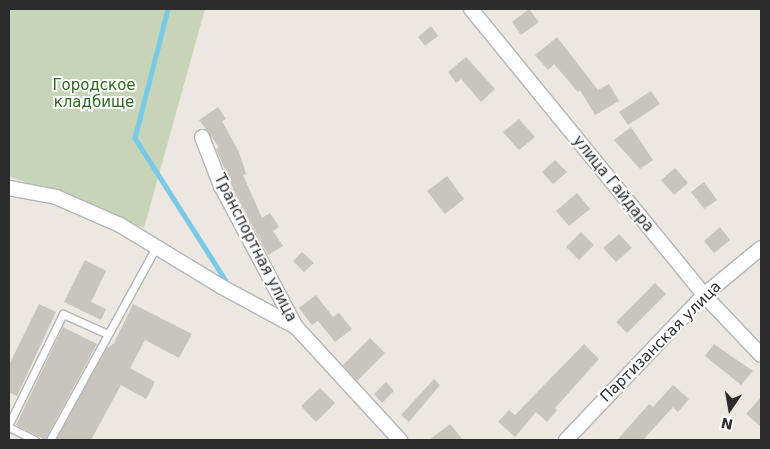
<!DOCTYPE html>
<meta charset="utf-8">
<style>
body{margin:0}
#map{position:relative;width:770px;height:449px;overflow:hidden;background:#ece7df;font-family:"DejaVu Sans",sans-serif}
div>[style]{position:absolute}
.cemetery>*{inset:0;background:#c6d5b7}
.stream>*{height:4.5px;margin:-2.25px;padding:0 2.25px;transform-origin:2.25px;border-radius:2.25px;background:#79cae7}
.building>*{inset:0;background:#c8c5bd}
.roads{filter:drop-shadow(1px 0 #b2b5be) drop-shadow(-1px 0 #b2b5be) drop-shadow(0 1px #b2b5be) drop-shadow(0 -1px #b2b5be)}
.lane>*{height:7px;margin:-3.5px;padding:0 3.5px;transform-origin:3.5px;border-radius:3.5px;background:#fff}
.street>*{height:14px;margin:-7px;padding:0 7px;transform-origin:7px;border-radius:7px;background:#fff}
span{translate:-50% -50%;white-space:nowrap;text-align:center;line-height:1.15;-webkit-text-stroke:4px #fff;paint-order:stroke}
.park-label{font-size:15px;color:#2e651f}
.street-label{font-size:15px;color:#2c2c2c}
.frame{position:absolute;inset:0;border:10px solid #2c2c2c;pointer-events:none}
.north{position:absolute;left:705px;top:384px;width:50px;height:50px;-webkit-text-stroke:4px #fff;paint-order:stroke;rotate:192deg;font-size:14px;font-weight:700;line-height:20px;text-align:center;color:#2c2c2c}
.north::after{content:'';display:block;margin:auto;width:18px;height:22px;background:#2c2c2c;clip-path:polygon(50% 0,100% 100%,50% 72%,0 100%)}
</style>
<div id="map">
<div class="cemetery">
<div style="clip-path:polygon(9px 9px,205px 9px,144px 228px,9px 176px)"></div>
</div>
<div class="stream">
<div style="left:168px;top:9px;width:133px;rotate:104.3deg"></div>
<div style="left:135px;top:138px;width:169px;rotate:57.5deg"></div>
</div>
<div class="building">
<div style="clip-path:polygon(529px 9px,539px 22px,521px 35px,512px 22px)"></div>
<div style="clip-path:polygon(431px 26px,438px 36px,425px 46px,418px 37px)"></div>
<div style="clip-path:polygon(557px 37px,598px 90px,609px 84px,619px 101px,595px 115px,580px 90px,578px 92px,554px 64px,548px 70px,535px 55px)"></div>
<div style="clip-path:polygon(466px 57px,495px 89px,481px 102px,461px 79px,456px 83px,448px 72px)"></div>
<div style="clip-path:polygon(651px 91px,660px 104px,628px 125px,619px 112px)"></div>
<div style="clip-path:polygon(218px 107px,226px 119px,222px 121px,239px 152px,246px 174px,243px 175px,262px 218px,270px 213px,279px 227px,273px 231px,283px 246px,268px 255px,235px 193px,216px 149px,219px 147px,199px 120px)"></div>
<div style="clip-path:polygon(519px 119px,535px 137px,519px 150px,503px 132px)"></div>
<div style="clip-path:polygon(631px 127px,653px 160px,640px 169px,614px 140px)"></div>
<div style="clip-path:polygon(555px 160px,567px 172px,553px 184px,542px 172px)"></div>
<div style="clip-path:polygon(675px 168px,688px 183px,674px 195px,661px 180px)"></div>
<div style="clip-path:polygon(447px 176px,464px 199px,445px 214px,427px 191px)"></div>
<div style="clip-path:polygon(704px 182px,717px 200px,704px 209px,691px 192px)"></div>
<div style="clip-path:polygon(577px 193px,590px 209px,569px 226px,556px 211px)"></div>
<div style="clip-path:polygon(720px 227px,730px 240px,714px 253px,704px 241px)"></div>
<div style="clip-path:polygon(581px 232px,594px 245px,579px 260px,566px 247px)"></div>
<div style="clip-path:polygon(619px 234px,632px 248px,616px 262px,603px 248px)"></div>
<div style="clip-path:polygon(302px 252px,314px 263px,304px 272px,293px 261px)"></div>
<div style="clip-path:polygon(85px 260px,106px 271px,91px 302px,106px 309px,101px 320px,64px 302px)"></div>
<div style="clip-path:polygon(655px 283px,666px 294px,627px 333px,616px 322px)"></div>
<div style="clip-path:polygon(316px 295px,333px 317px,339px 313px,352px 329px,335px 342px,318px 321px,312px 325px,299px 308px)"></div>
<div style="clip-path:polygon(39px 304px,56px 312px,17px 396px,9px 392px,9px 365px)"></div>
<div style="clip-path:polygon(133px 304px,192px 334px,179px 358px,145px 340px,130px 368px,155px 382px,146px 399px,121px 385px,91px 440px,56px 440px,106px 349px,114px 343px)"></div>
<div style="clip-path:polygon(63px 327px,97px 344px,45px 440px,16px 425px)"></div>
<div style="clip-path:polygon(370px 338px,385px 353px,357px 381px,343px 365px)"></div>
<div style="clip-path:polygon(584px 344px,599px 359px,555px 408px,557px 410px,547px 422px,536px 412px,515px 437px,498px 422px,509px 410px,515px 415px)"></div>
<div style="clip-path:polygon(714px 344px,753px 371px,741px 385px,705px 356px)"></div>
<div style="clip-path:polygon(434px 379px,440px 385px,409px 422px,401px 415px)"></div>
<div style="clip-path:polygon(386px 382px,394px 391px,382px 403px,374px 394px)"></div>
<div style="clip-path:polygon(673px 385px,689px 399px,678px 412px,673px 407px,643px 440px,617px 440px,649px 404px,653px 407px)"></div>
<div style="clip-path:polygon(320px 388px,335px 403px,316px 422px,301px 406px)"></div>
<div style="clip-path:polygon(761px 397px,761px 427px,746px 414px)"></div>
<div style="clip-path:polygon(450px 424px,463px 440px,429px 440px)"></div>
</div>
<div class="roads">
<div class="lane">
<div style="left:9px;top:424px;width:123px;rotate:-63.9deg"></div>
<div style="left:63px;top:314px;width:49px;rotate:24deg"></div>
<div style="left:9px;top:427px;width:29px;rotate:27deg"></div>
<div style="left:50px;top:440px;width:220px;rotate:-61.2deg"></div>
</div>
<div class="street">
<div style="left:471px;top:9px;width:369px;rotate:50.8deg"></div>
<div style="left:704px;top:295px;width:83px;rotate:46.5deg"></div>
<div style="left:202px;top:137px;width:53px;rotate:68.8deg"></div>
<div style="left:221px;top:186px;width:160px;rotate:62deg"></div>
<div style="left:296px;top:327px;width:154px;rotate:47.4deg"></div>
<div style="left:9px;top:188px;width:48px;rotate:10.8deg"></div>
<div style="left:56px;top:197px;width:70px;rotate:23.6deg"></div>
<div style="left:120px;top:225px;width:119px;rotate:31.3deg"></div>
<div style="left:222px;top:287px;width:84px;rotate:28.4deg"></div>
<div style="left:566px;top:440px;width:200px;rotate:-46.4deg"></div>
<div style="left:704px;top:295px;width:74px;rotate:-39.5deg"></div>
</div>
</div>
<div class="park-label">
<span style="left:94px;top:94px">Городское<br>кладбище</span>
</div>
<div class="street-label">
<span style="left:613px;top:184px;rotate:51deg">улица Гайдара</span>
<span style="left:255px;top:248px;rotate:63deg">Транспортная улица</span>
<span style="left:661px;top:342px;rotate:-45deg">Партизанская улица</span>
</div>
<div class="frame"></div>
<div class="north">N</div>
</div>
